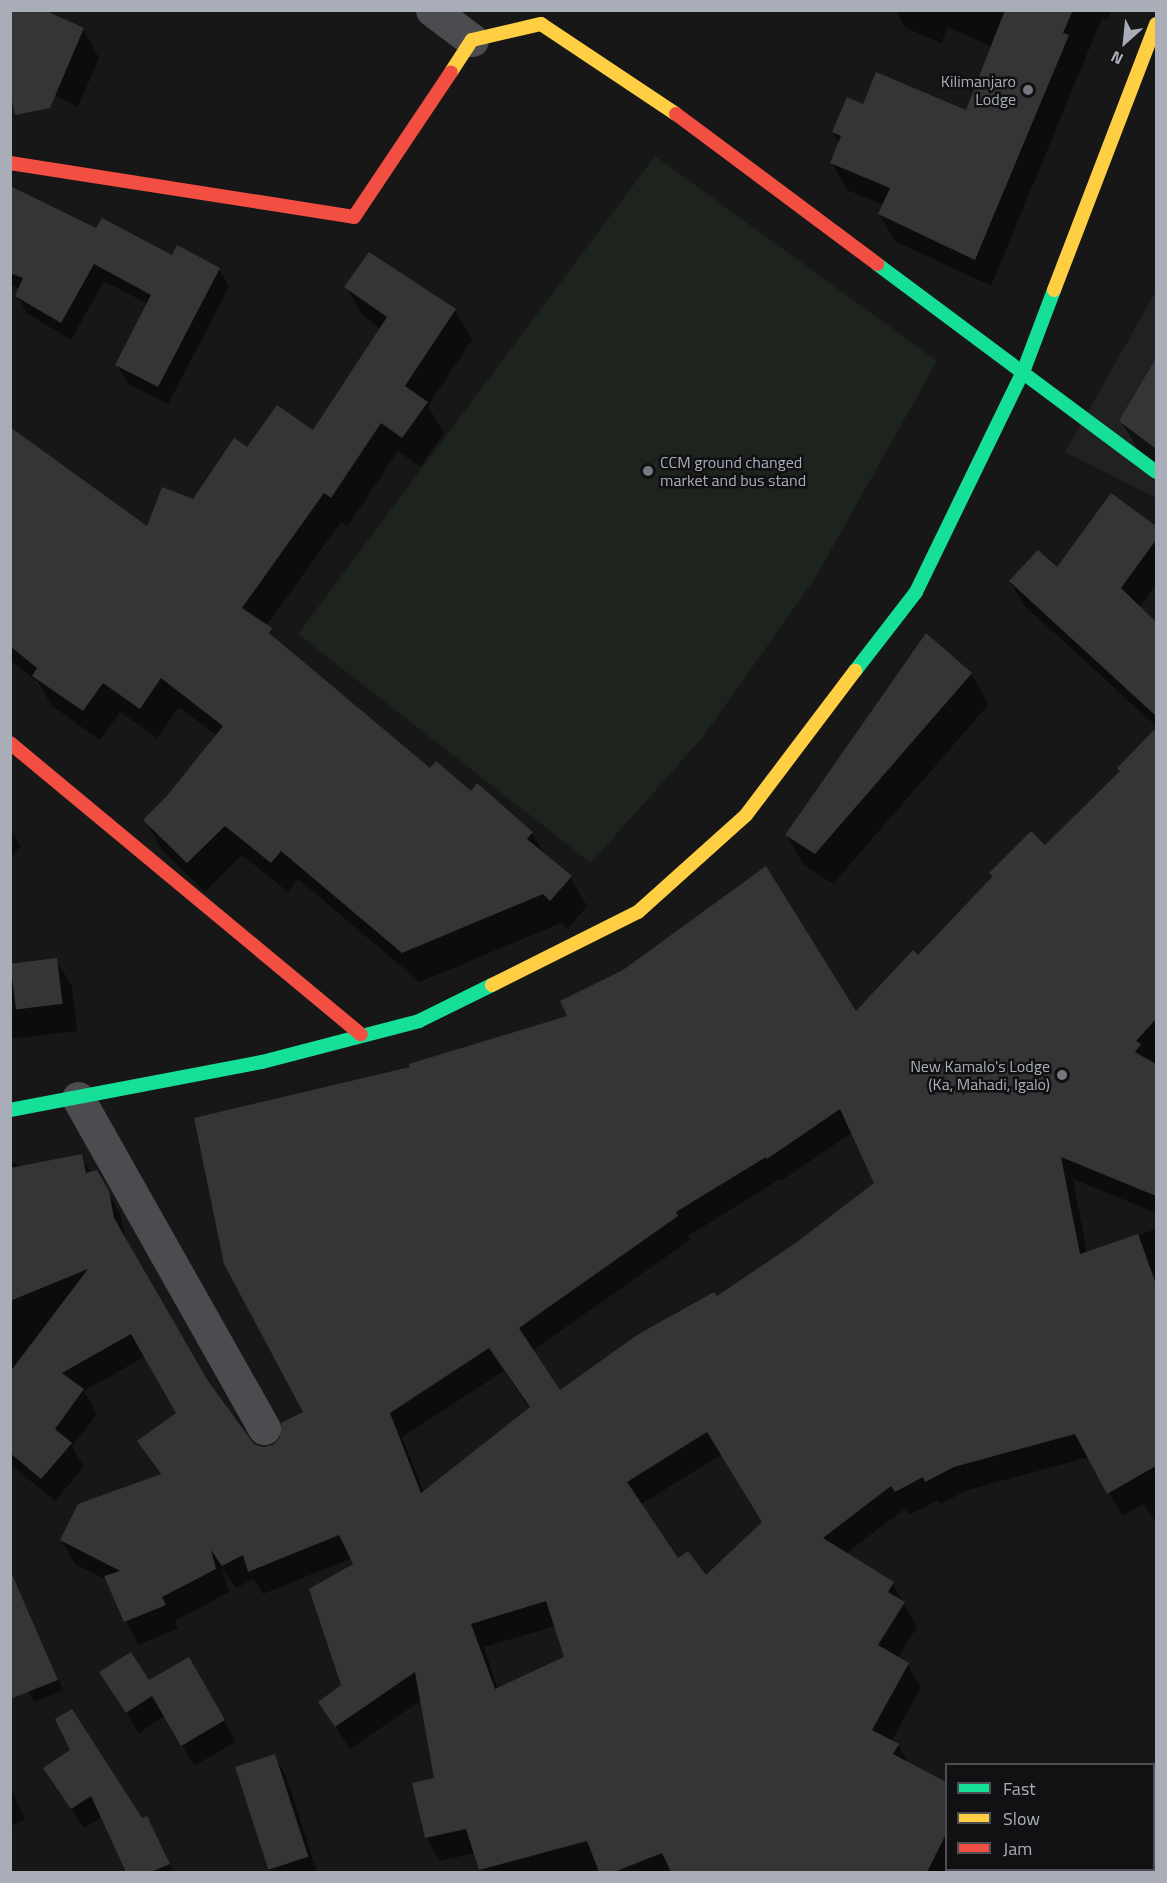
<!DOCTYPE html>
<html>
<head>
<meta charset="utf-8">
<style>
  body { margin:0 }
  #map { position:relative; width:1167px; height:1883px; overflow:hidden; background:#171717; font-family:"Titillium Web",sans-serif }
  div>[style] { position:absolute }
  [style*='--x'] { left:calc(var(--x)*1px); top:calc(var(--y)*1px); width:calc(var(--w)*1px); rotate:calc(var(--a)*1deg) }
  .built>* { inset:0; background:#212123 }
  .green>* { inset:0; background:#1d241e }
  .shadow>* { inset:0; background:#0007 }
  .building>* { inset:0; background:#353536; transform-origin:0 0 }
  .street>* { height:33px; margin:-16.5px; padding:0 16.5px; transform-origin:16.5px; border-radius:16.5px; background:#4b4c50 }
  .fast>* { height:14px; margin:-7px; padding:0 7px; transform-origin:7px; border-radius:7px; background:#16e098 }
  .slow>* { height:14px; margin:-7px; padding:0 7px; transform-origin:7px; border-radius:7px; background:#ffcf43 }
  .jam>* { height:14px; margin:-7px; padding:0 7px; transform-origin:7px; border-radius:7px; background:#f24e42 }
  .dots>* { width:16px; height:16px; translate:-50% -50%; box-sizing:border-box; border:3px solid #111113; border-radius:50% }
  span { translate:-50% -50%; white-space:nowrap; text-align:center; line-height:1.15; -webkit-text-stroke:5px #111113; paint-order:stroke }
  .poi-label { font-size:16px; color:#a8adb8 }
  .right { translate:-100% -50%; text-align:right }
  .left { translate:0 -50%; text-align:left }
  .frame { position:absolute; inset:0; border:12px solid #a8adb8; pointer-events:none }
  .legend { position:absolute; left:945px; top:1763px; width:210px; height:108px; box-sizing:border-box; background:#111113; border:2px solid #4d4f55; margin:0; padding:8px 10px; list-style:none; font-size:18px; color:#a8adb8 }
  .legend li { display:flex; align-items:center; gap:12px; height:30px }
  .legend b { width:30px; border:2px solid #4d4f55 }
  .north { position:absolute; left:1095px; top:12px; width:60px; height:60px; -webkit-text-stroke:4px #111113; paint-order:stroke; rotate:207deg; font-size:16px; font-weight:700; line-height:24px; text-align:center; color:#a8adb8 }
  .north::after { content:''; display:block; margin:auto; width:21px; height:27px; background:#a8adb8; clip-path:polygon(50% 0,100% 100%,50% 72%,0 100%) }
</style>
</head>
<body>
<div id="map">
  <div class="built">
    <i style="clip-path:polygon(1156px 291px,1156px 498px,1065px 452px)"></i>
  </div>
  <div class="green">
    <i style="clip-path:polygon(655px 156px,937px 361px,814px 580px,702px 738px,591px 863px,298px 634px)"></i>
  </div>
  <div class="shadow">
    <i style="clip-path:polygon(895px 10px,1112px 10px,1107px 20px,1102px 18px,991px 286px,895px 241px,879px 214px,884px 205px,847px 190px,832px 163px,839px 143px,833px 132px,864px 106px,967px 112px,993px 47px,948px 27px,941px 43px,906px 28px)"></i>
    <i style="clip-path:polygon(83px 29px,99px 58px,78px 107px,10px 71px)"></i>
    <i style="clip-path:polygon(10px 207px,97px 230px,173px 257px,219px 269px,229px 287px,168px 404px,127px 383px,117px 365px,148px 304px,104px 281px,71px 340px,27px 313px,17px 295px,20px 289px,10px 285px)"></i>
    <i style="clip-path:polygon(346px 287px,455px 310px,472px 340px,428px 406px,444px 433px,420px 467px,398px 451px,348px 526px,341px 522px,266px 626px,280px 644px,430px 770px,532px 833px,546px 856px,570px 877px,587px 906px,568px 929px,561px 923px,420px 982px,298px 879px,288px 892px,242px 855px,205px 892px,162px 850px,145px 820px,167px 798px,217px 736px,179px 707px,157px 738px,120px 712px,100px 740px,51px 705px,38px 682px,10px 660px,10px 429px,148px 528px,194px 501px,247px 449px,313px 432px,381px 329px,363px 316px)"></i>
    <i style="clip-path:polygon(1156px 362px,1156px 464px,1138px 450px,1121px 421px)"></i>
    <i style="clip-path:polygon(1111px 495px,1156px 528px,1156px 584px,1139px 608px,1156px 624px,1156px 726px,1025px 606px,1010px 582px,1057px 570px)"></i>
    <i style="clip-path:polygon(971px 674px,989px 704px,833px 884px,804px 865px,786px 835px)"></i>
    <i style="clip-path:polygon(evenodd,1156px 730px,1156px 1213px,1073px 1179px,1087px 1253px,1156px 1229px,1156px 1523px,1144px 1504px,1122px 1516px,1089px 1457px,968px 1490px,940px 1504px,938px 1500px,909px 1515px,906px 1508px,845px 1554px,893px 1584px,917px 1627px,898px 1658px,907px 1664px,921px 1687px,891px 1742px,898px 1745px,909px 1764px,946px 1784px,946px 1870px,953px 1870px,952px 1872px,714px 1872px,685px 1847px,699px 1872px,482px 1872px,475px 1853px,440px 1861px,426px 1837px,436px 1779px,422px 1700px,350px 1749px,320px 1702px,343px 1686px,355px 1565px,352px 1558px,263px 1594px,254px 1579px,236px 1588px,222px 1567px,229px 1592px,175px 1621px,178px 1629px,138px 1645px,107px 1580px,75px 1564px,61px 1540px,161px 1476px,139px 1442px,178px 1413px,146px 1356px,84px 1391px,97px 1414px,72px 1447px,84px 1467px,55px 1501px,10px 1464px,10px 1164px,16px 1163px,18px 1168px,81px 1156px,91px 1173px,97px 1172px,121px 1216px,127px 1243px,207px 1382px,253px 1445px,263px 1448px,273px 1446px,305px 1413px,856px 1013px,918px 957px,994px 878px,991px 873px,1045px 847px,1121px 773px,1119px 768px,1156px 730px,853px 1132px,876px 1183px,798px 1243px,716px 1298px,560px 1392px,532px 1351px,690px 1240px,688px 1236px,780px 1179px,781px 1181px,853px 1132px,1156px 730px,504px 1371px,530px 1409px,424px 1493px,402px 1437px,504px 1371px,1156px 730px,722px 1454px,763px 1523px,706px 1577px,678px 1561px,640px 1505px,722px 1454px,1156px 730px,556px 1626px,566px 1658px,498px 1689px,484px 1647px,556px 1626px)"></i>
    <i style="clip-path:polygon(10px 830px,21px 847px,10px 859px)"></i>
    <i style="clip-path:polygon(56px 960px,72px 986px,77px 1031px,10px 1039px,10px 966px)"></i>
    <i style="clip-path:polygon(23px 1602px,63px 1690px,34px 1702px,29px 1692px)"></i>
    <i style="clip-path:polygon(188px 1659px,236px 1742px,194px 1766px,165px 1715px,139px 1733px,113px 1693px,148px 1682px)"></i>
    <i style="clip-path:polygon(274px 1755px,286px 1776px,317px 1872px,271px 1872px,268px 1869px)"></i>
    <i style="clip-path:polygon(45px 1768px,142px 1820px,146px 1818px,174px 1872px,128px 1872px,102px 1817px,84px 1828px)"></i>
    <i style="clip-path:polygon(10px 1785px,25px 1820px,10px 1826px)"></i>
  </div>
  <div class="building">
    <i style="clip-path:polygon(10px 10px,44px 10px,84px 28px,50px 108px,15px 115px,10px 91px)"></i>
    <i style="clip-path:polygon(1005px 10px,1073px 10px,1063px 33px,1069px 35px,975px 260px,878px 214px,890px 188px,830px 163px,841px 136px,832px 132px,847px 97px,863px 104px,876px 72px,966px 110px)"></i>
    <i style="clip-path:polygon(10px 186px,96px 228px,102px 218px,172px 255px,177px 245px,220px 268px,158px 387px,115px 365px,151px 295px,94px 264px,61px 323px,15px 296px,23px 278px,10px 273px)"></i>
    <i style="clip-path:polygon(369px 252px,456px 309px,405px 386px,428px 402px,402px 438px,381px 423px,331px 498px,324px 493px,242px 608px,272px 628px,269px 633px,430px 768px,436px 761px,471px 791px,477px 783px,533px 832px,527px 839px,572px 876px,550px 901px,543px 894px,402px 953px,281px 851px,271px 863px,225px 826px,187px 863px,143px 820px,166px 797px,223px 726px,161px 678px,140px 709px,103px 683px,83px 711px,32px 676px,37px 668px,10px 646px,10px 427px,147px 526px,162px 487px,193px 499px,234px 438px,247px 447px,277px 405px,313px 430px,387px 317px,344px 287px)"></i>
    <i style="clip-path:polygon(1156px 358px,1156px 449px,1119px 421px)"></i>
    <i style="clip-path:polygon(1111px 493px,1156px 526px,1156px 540px,1121px 588px,1156px 622px,1156px 716px,1009px 581px,1038px 550px,1057px 567px)"></i>
    <i style="clip-path:polygon(926px 633px,972px 673px,815px 854px,785px 835px)"></i>
    <i style="clip-path:polygon(evenodd,1156px 728px,1156px 1019px,1136px 1041px,1141px 1044px,1135px 1052px,1156px 1064px,1156px 1196px,1061px 1157px,1080px 1254px,1138px 1234px,1156px 1284px,1156px 1466px,1107px 1494px,1075px 1434px,954px 1467px,925px 1482px,923px 1477px,895px 1492px,891px 1486px,823px 1538px,894px 1582px,888px 1592px,905px 1602px,878px 1645px,909px 1663px,872px 1730px,899px 1744px,893px 1754px,946px 1782px,946px 1834px,927px 1872px,671px 1872px,662px 1853px,614px 1872px,599px 1872px,587px 1841px,479px 1870px,466px 1829px,425px 1838px,412px 1783px,434px 1778px,415px 1672px,335px 1727px,318px 1702px,341px 1685px,309px 1589px,353px 1564px,339px 1535px,248px 1572px,243px 1555px,222px 1566px,211px 1550px,216px 1569px,162px 1597px,166px 1605px,124px 1622px,104px 1576px,120px 1571px,60px 1540px,78px 1504px,161px 1474px,137px 1441px,176px 1413px,131px 1334px,62px 1373px,84px 1389px,55px 1429px,72px 1443px,41px 1479px,10px 1453px,10px 1372px,88px 1269px,10px 1301px,10px 1168px,82px 1154px,86px 1173px,97px 1170px,109px 1191px,114px 1218px,208px 1381px,254px 1444px,263px 1447px,273px 1445px,280px 1437px,281px 1423px,303px 1412px,224px 1264px,194px 1118px,410px 1067px,409px 1064px,567px 1016px,560px 1001px,623px 970px,766px 866px,856px 1011px,913px 950px,918px 955px,993px 876px,989px 873px,1031px 831px,1045px 845px,1120px 771px,1117px 768px,1156px 728px,840px 1109px,874px 1183px,797px 1242px,717px 1296px,714px 1292px,637px 1335px,560px 1390px,519px 1328px,678px 1216px,676px 1212px,766px 1157px,767px 1159px,840px 1109px,1156px 728px,489px 1348px,530px 1407px,421px 1493px,390px 1413px,489px 1348px,1156px 728px,707px 1432px,762px 1522px,706px 1575px,688px 1551px,678px 1558px,627px 1482px,707px 1432px,1156px 728px,546px 1601px,564px 1657px,495px 1689px,471px 1624px,546px 1601px)"></i>
    <i style="left:57px;top:958px;width:46px;height:47px;rotate:83deg"></i>
    <i style="clip-path:polygon(10px 1570px,58px 1680px,10px 1699px)"></i>
    <i style="clip-path:polygon(131px 1652px,149px 1680px,189px 1657px,225px 1720px,181px 1746px,152px 1696px,126px 1713px,99px 1672px)"></i>
    <i style="clip-path:polygon(72px 1709px,142px 1818px,147px 1816px,170px 1864px,151px 1872px,126px 1872px,91px 1796px,71px 1809px,43px 1768px,70px 1750px,55px 1719px)"></i>
    <i style="left:275px;top:1754px;width:108px;height:42px;rotate:72deg"></i>
  </div>
  <div class="street">
    <i style="--x:432;--y:10;--w:50;--a:36.9"></i>
    <i style="--x:78;--y:1098;--w:379;--a:60.6"></i>
  </div>
  <div class="fast">
    <i style="--x:877;--y:264;--w:348;--a:36.7"></i>
    <i style="--x:855;--y:671;--w:100;--a:-52.3"></i>
    <i style="--x:916;--y:592;--w:245;--a:-64.1"></i>
    <i style="--x:1023;--y:372;--w:88;--a:-69.3"></i>
    <i style="--x:10;--y:1110;--w:257;--a:-10.8"></i>
    <i style="--x:262;--y:1062;--w:162;--a:-14.6"></i>
    <i style="--x:419;--y:1021;--w:81;--a:-26.3"></i>
  </div>
  <div class="slow">
    <i style="--x:451;--y:72;--w:38;--a:-57"></i>
    <i style="--x:472;--y:40;--w:71;--a:-13.1"></i>
    <i style="--x:541;--y:24;--w:162;--a:33.7"></i>
    <i style="--x:1054;--y:290;--w:285;--a:-69"></i>
    <i style="--x:492;--y:985;--w:163;--a:-26.6"></i>
    <i style="--x:638;--y:912;--w:145;--a:-41.9"></i>
    <i style="--x:746;--y:815;--w:181;--a:-52.9"></i>
  </div>
  <div class="jam">
    <i style="--x:676;--y:114;--w:251;--a:36.7"></i>
    <i style="--x:10;--y:163;--w:348;--a:8.9"></i>
    <i style="--x:354;--y:217;--w:174;--a:-56.2"></i>
    <i style="--x:10;--y:743;--w:456;--a:39.7"></i>
  </div>
  <div class="dots">
    <i style="left:1028px;top:90px;background:#757880"></i>
    <i style="left:648px;top:471px;background:#757880"></i>
    <i style="left:1062px;top:1075px;background:#757880"></i>
  </div>
  <div class="poi-label">
    <span class="right" style="left:1016px;top:90px">Kilimanjaro<br>Lodge</span>
    <span class="left" style="left:660px;top:471px">CCM ground changed<br>market and bus stand</span>
    <span class="right" style="left:1050px;top:1075px">New Kamalo's Lodge<br>(Ka, Mahadi, Igalo)</span>
  </div>
  <div class="frame"></div>
  <ul class="legend">
  <li><b style="height:8px;background:#16e098"></b>Fast</li>
  <li><b style="height:8px;background:#ffcf43"></b>Slow</li>
  <li><b style="height:8px;background:#f24e42"></b>Jam</li>
  </ul>
  <div class="north">N</div>
</div>
</body>
</html>
